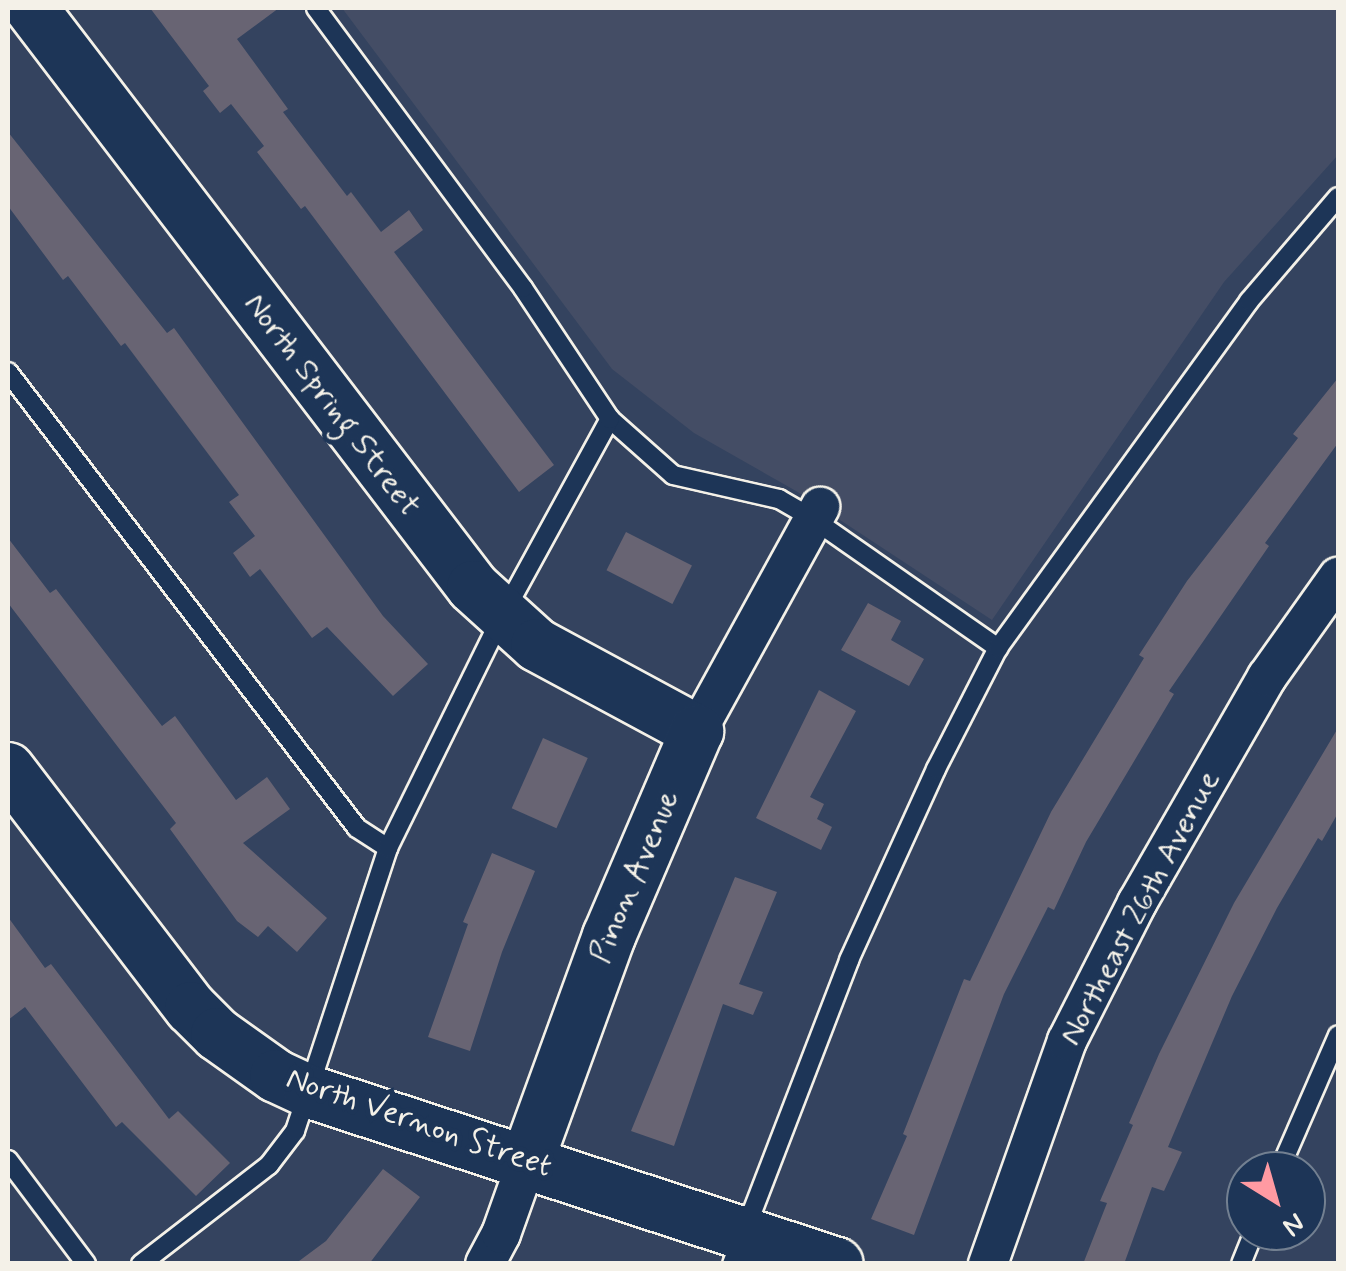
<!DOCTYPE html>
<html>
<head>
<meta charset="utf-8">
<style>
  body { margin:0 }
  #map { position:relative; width:1346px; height:1271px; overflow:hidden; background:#34435f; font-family:Mynerve,sans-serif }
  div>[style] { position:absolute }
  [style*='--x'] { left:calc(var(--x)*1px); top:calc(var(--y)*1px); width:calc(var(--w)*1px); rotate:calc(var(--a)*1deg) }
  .built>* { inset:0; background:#444d65 }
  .building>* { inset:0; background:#686473; transform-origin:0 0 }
  .roads { filter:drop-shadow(2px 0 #f4f1e8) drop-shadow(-2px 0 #f4f1e8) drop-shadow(0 2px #f4f1e8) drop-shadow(0 -2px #f4f1e8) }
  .lane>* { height:18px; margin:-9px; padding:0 9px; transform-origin:9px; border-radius:9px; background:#1d3557 }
  .street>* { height:38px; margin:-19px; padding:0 19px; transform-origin:19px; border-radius:19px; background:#1d3557 }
  .secondary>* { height:52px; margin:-26px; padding:0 26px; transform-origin:26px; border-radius:26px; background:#1d3557 }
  span { translate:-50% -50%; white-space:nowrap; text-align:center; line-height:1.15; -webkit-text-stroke:10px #1d3557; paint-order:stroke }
  .street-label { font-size:32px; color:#f4f1e8 }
  .frame { position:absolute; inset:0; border:10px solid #f4f1e8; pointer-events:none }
  .north { position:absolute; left:1226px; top:1151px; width:100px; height:100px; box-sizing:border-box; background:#1d3557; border:2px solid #738091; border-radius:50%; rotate:143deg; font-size:28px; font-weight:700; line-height:40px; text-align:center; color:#f4f1e8 }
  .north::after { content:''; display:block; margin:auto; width:35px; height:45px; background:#ff9aa2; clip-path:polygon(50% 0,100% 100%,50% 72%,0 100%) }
</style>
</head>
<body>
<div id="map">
  <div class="built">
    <i style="clip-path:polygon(342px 8px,1338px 8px,1338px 155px,1224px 282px,992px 620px,796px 491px,694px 433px,612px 369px)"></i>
  </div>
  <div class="building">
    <i style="clip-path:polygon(150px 8px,279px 8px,237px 39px,288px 109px,283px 112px,347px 196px,351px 192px,381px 232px,409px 210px,423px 230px,394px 252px,554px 465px,519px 492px,305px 206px,301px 209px,257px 152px,264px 146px,231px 104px,220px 113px,203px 91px,209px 86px)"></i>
    <i style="clip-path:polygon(8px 132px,167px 333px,174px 328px,383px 616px,428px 664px,393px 696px,327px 627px,312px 638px,260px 569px,250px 577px,233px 553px,255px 536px,229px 502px,239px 495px,125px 343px,121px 346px,68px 276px,63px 280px,8px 206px)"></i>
    <i style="clip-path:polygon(1338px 378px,1338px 443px,1265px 543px,1269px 546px,1169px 691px,1174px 694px,1086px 842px,1054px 910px,1048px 907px,1004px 994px,914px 1235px,871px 1219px,907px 1136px,903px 1134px,964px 979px,970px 981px,1051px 812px,1144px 658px,1139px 655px,1187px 581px,1298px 438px,1293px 434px)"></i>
    <i style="left:626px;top:532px;width:74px;height:43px;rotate:27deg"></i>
    <i style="clip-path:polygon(8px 538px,50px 593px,56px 589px,162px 726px,175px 716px,236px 800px,267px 777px,290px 809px,243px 843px,327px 918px,297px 952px,268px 926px,258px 937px,237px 921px,170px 829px,176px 823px,8px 603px)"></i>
    <i style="clip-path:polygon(868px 603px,901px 621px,891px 640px,924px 659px,909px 686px,841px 650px)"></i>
    <i style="clip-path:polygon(819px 690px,856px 711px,810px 797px,824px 804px,817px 819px,832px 827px,821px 850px,756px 818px)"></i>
    <i style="clip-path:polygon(1338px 728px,1338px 813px,1322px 841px,1318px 838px,1277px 908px,1232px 996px,1168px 1147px,1182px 1152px,1164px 1191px,1152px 1187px,1124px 1264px,1083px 1264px,1107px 1203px,1100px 1201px,1133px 1125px,1129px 1123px,1159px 1054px,1234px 903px)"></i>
    <i style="left:543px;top:738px;width:49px;height:77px;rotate:24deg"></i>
    <i style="clip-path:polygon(492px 853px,535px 871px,502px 952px,470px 1051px,428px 1037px,468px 924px,463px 922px)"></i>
    <i style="clip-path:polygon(735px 877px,777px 892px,739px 984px,763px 992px,753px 1015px,723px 1004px,674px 1146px,631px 1131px)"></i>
    <i style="clip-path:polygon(8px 917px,45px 968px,51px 964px,169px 1119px,178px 1111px,230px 1163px,196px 1196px,122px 1122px,116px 1127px,25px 1007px,8px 1020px)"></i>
    <i style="clip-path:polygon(383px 1169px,420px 1197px,369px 1264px,295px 1264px,326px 1241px)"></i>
  </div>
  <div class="roads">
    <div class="lane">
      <i style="--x:8;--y:372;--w:574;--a:52.57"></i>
      <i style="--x:357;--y:828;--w:37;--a:33"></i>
      <i style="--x:610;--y:419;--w:84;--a:41.6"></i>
      <i style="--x:673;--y:475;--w:109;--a:12.8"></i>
      <i style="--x:779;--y:499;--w:39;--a:30"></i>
      <i style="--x:813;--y:519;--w:226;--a:34.9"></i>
      <i style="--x:8;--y:1160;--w:130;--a:53.1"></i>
      <i style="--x:1279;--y:1171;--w:148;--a:-66.5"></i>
      <i style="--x:141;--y:1264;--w:162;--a:-37.7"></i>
      <i style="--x:269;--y:1165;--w:43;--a:-52.6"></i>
      <i style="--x:295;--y:1131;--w:298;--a:-71.8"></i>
      <i style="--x:388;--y:848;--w:258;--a:-63.8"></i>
      <i style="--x:502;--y:616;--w:225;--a:-61.3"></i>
      <i style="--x:610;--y:419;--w:157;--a:-123.6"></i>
      <i style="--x:523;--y:288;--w:348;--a:-126.5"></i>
      <i style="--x:732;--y:1264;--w:326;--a:-68.9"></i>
      <i style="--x:849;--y:960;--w:210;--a:-65.5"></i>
      <i style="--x:936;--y:769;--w:136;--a:-62.9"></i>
      <i style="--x:998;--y:648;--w:428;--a:-54.1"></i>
      <i style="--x:1249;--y:301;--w:137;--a:-49.4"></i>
      <i style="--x:1241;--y:1264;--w:35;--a:-68"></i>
    </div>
    <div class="street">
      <i style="--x:697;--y:731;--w:256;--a:-61.2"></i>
      <i style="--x:485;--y:1264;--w:34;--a:-62"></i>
      <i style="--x:501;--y:1234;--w:77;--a:-70.4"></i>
      <i style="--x:988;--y:1264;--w:237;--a:-70.5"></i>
      <i style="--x:1067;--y:1041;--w:155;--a:-63.1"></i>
      <i style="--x:1137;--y:903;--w:261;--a:-60.1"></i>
      <i style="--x:1267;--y:677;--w:123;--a:-54.6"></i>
    </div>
    <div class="secondary">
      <i style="--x:31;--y:8;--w:728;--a:52.64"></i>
      <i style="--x:473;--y:587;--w:86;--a:42.2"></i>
      <i style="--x:537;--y:645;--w:182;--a:28.3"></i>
      <i style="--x:697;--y:731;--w:223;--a:113.2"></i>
      <i style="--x:609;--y:936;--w:239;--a:110"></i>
      <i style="--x:8;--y:769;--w:301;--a:52.6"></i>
      <i style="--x:191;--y:1008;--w:37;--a:45"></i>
      <i style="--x:217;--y:1034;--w:72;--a:35.4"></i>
      <i style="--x:276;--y:1076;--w:38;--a:25"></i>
      <i style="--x:310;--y:1092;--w:554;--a:18.08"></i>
    </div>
  </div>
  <div class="street-label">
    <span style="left:332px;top:405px;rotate:53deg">North Spring Street</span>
    <span style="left:635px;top:877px;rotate:-67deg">Pinon Avenue</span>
    <span style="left:1140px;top:908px;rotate:-62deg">Northeast 26th Avenue</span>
    <span style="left:419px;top:1123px;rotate:19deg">North Vernon Street</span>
  </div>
  <div class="frame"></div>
  <div class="north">N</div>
</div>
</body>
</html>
